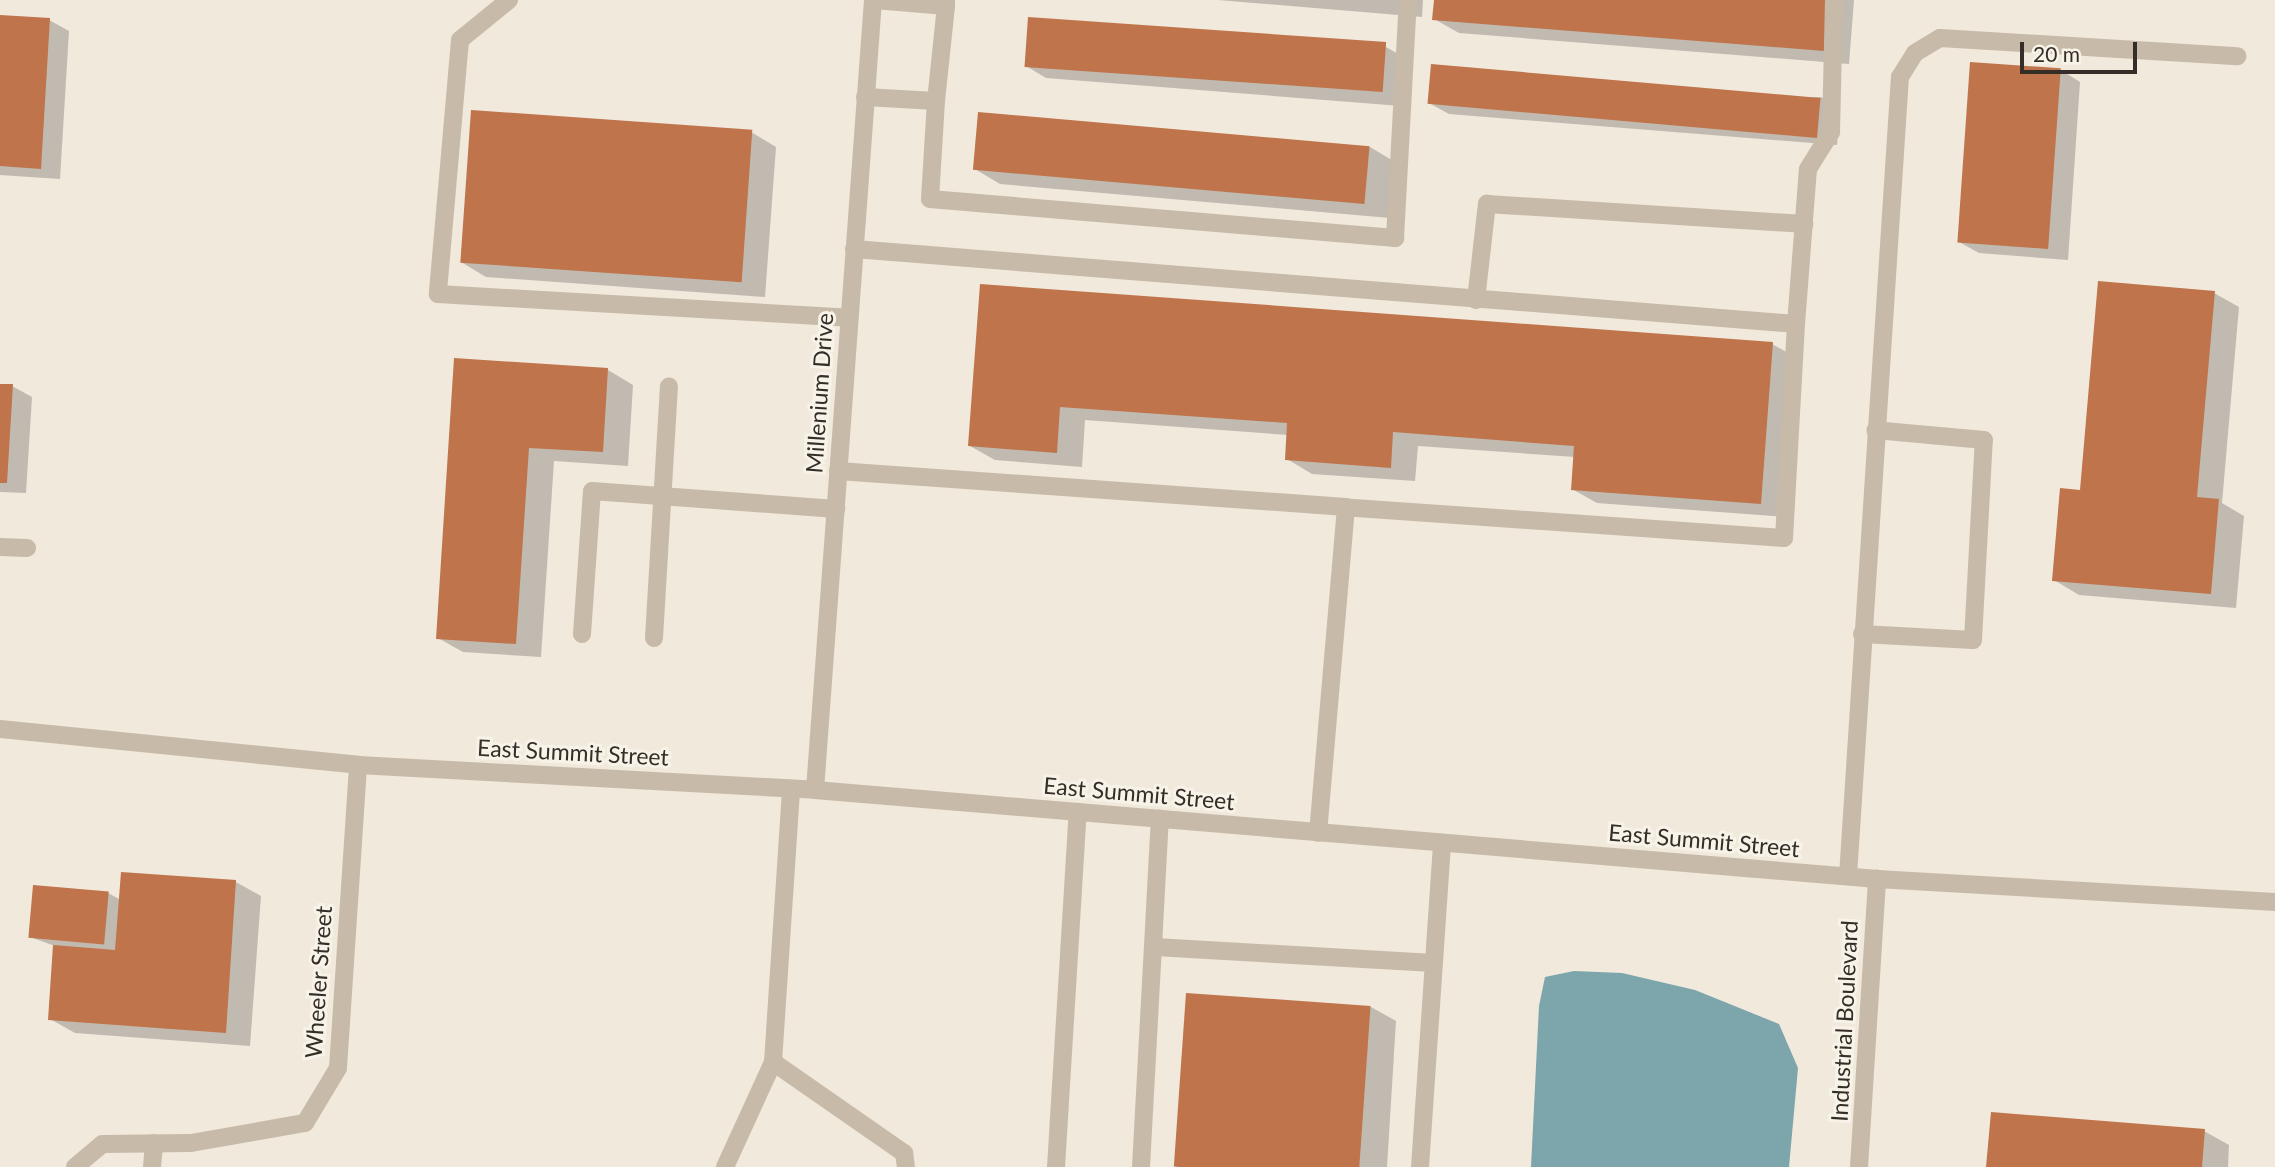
<!DOCTYPE html>
<html>
<head>
<meta charset="utf-8">
<style>
  body { margin:0 }
  #map { position:relative; width:2275px; height:1167px; overflow:hidden; background:#f0e9dc; font-family:Lato,sans-serif }
  div>[style] { position:absolute }
  [style*='--x'] { left:calc(var(--x)*1px); top:calc(var(--y)*1px); width:calc(var(--w)*1px); rotate:calc(var(--a)*1deg) }
  .water>* { inset:0; background:#7ca5ac }
  .shadow>* { inset:0; background:#0003 }
  .building>* { inset:0; background:#bf744b; transform-origin:0 0 }
  .service>* { height:18px; margin:-9px; padding:0 9px; transform-origin:9px; border-radius:9px; background:#c8baa8 }
  .minor>* { height:18px; margin:-9px; padding:0 9px; transform-origin:9px; border-radius:9px; background:#c8baa8 }
  .tertiary>* { height:18px; margin:-9px; padding:0 9px; transform-origin:9px; border-radius:9px; background:#c8baa8 }
  span { translate:-50% -50%; white-space:nowrap; text-align:center; line-height:1.15; -webkit-text-stroke:6px #f8f3e8; paint-order:stroke }
  .street-label { font-size:23px; color:#352e28 }
  .scale { position:absolute; left:2020px; top:42px; width:117px; height:32px; box-sizing:border-box; border:4px solid #352e28; border-top:0; padding-left:9px; font-size:21px; line-height:24px; white-space:nowrap; color:#352e28; -webkit-text-stroke:5px #f8f3e8; paint-order:stroke }
</style>
</head>
<body>
<div id="map">
  <div class="water">
    <i style="clip-path:polygon(1574px 971px,1622px 973px,1695px 990px,1779px 1024px,1798px 1068px,1789px 1167px,1531px 1167px,1539px 1006px,1545px 977px)"></i>
  </div>
  <div class="shadow">
    <i style="clip-path:polygon(1218px 0,1423px 0,1422px 17px)"></i>
    <i style="clip-path:polygon(1435px 0,1854px 0,1849px 64px,1459px 33px,1434px 19px)"></i>
    <i style="clip-path:polygon(0 17px,49px 20px,69px 31px,60px 179px,0 175px)"></i>
    <i style="clip-path:polygon(1386px 47px,1405px 58px,1401px 106px,1046px 78px,1026px 66px)"></i>
    <i style="clip-path:polygon(2061px 70px,2080px 82px,2068px 260px,1979px 253px,1959px 242px)"></i>
    <i style="clip-path:polygon(1821px 97px,1840px 108px,1837px 145px,1449px 114px,1429px 103px)"></i>
    <i style="clip-path:polygon(751px 132px,776px 147px,765px 297px,486px 277px,461px 262px)"></i>
    <i style="clip-path:polygon(1370px 147px,1395px 162px,1390px 218px,1000px 184px,975px 169px)"></i>
    <i style="clip-path:polygon(981px 286px,1772px 344px,1797px 358px,1786px 517px,1597px 503px,1572px 489px,1575px 457px,1418px 446px,1415px 481px,1312px 474px,1287px 459px,1288px 435px,1085px 420px,1082px 467px,995px 460px,970px 446px)"></i>
    <i style="clip-path:polygon(2214px 293px,2239px 307px,2222px 503px,2244px 516px,2236px 608px,2079px 595px,2054px 580px,2082px 492px)"></i>
    <i style="clip-path:polygon(456px 360px,608px 370px,633px 385px,628px 466px,554px 461px,541px 657px,463px 652px,438px 638px)"></i>
    <i style="clip-path:polygon(0 385px,12px 386px,32px 397px,26px 493px,0 492px)"></i>
    <i style="clip-path:polygon(236px 882px,261px 896px,250px 1046px,75px 1033px,50px 1019px,55px 946px,30px 937px,108px 893px,121px 900px)"></i>
    <i style="clip-path:polygon(1371px 1007px,1396px 1021px,1387px 1167px,1177px 1167px)"></i>
    <i style="clip-path:polygon(2204px 1131px,2229px 1145px,2228px 1167px,1988px 1167px)"></i>
  </div>
  <div class="building">
    <i style="clip-path:polygon(1434px 0,1828px 0,1824px 51px,1432px 20px)"></i>
    <i style="clip-path:polygon(0 15px,50px 18px,41px 169px,0 166px)"></i>
    <i style="left:1028px;top:17px;width:359px;height:50px;rotate:4deg"></i>
    <i style="left:1970px;top:62px;width:91px;height:181px;rotate:4deg"></i>
    <i style="left:1431px;top:64px;width:391px;height:40px;rotate:5deg"></i>
    <i style="left:471px;top:110px;width:282px;height:153px;rotate:4deg"></i>
    <i style="left:978px;top:112px;width:393px;height:58px;rotate:5deg"></i>
    <i style="clip-path:polygon(2098px 281px,2215px 291px,2197px 497px,2219px 499px,2211px 594px,2052px 581px,2060px 488px,2080px 490px)"></i>
    <i style="clip-path:polygon(980px 284px,1773px 342px,1761px 504px,1571px 490px,1574px 446px,1393px 432px,1391px 468px,1285px 460px,1287px 423px,1060px 407px,1057px 453px,968px 446px)"></i>
    <i style="clip-path:polygon(454px 358px,608px 368px,603px 452px,529px 448px,516px 644px,436px 639px)"></i>
    <i style="clip-path:polygon(0 384px,13px 384px,7px 483px,0 483px)"></i>
    <i style="clip-path:polygon(121px 872px,236px 880px,226px 1033px,48px 1020px,53px 945px,115px 950px)"></i>
    <i style="left:33px;top:885px;width:76px;height:53px;rotate:5deg"></i>
    <i style="left:1186px;top:993px;width:185px;height:174px;rotate:4deg"></i>
    <i style="clip-path:polygon(1991px 1112px,2205px 1129px,2202px 1167px,1986px 1167px)"></i>
  </div>
  <div class="service">
    <i style="--x:509;--y:0;--w:63;--a:140.8"></i>
    <i style="--x:460;--y:40;--w:255;--a:95"></i>
    <i style="--x:438;--y:294;--w:412;--a:3.3"></i>
    <i style="--x:875;--y:0;--w:71;--a:4.8"></i>
    <i style="--x:946;--y:6;--w:6;--a:-90"></i>
    <i style="--x:865;--y:97;--w:71;--a:3.2"></i>
    <i style="--x:936;--y:101;--w:98;--a:93.5"></i>
    <i style="--x:930;--y:199;--w:467;--a:4.8"></i>
    <i style="--x:1395;--y:238;--w:238;--a:-86.9"></i>
    <i style="--x:936;--y:101;--w:96;--a:-84"></i>
    <i style="--x:854;--y:249;--w:945;--a:4.55"></i>
    <i style="--x:1796;--y:324;--w:214;--a:93.2"></i>
    <i style="--x:1784;--y:538;--w:439;--a:-176"></i>
    <i style="--x:1346;--y:507;--w:327;--a:94.9"></i>
    <i style="--x:1476;--y:300;--w:97;--a:-83.5"></i>
    <i style="--x:1487;--y:204;--w:318;--a:3.6"></i>
    <i style="--x:1796;--y:324;--w:155;--a:-85.6"></i>
    <i style="--x:1808;--y:169;--w:44;--a:-58.1"></i>
    <i style="--x:1831;--y:132;--w:132;--a:-88.7"></i>
    <i style="--x:838;--y:471;--w:509;--a:4.05"></i>
    <i style="--x:0;--y:547;--w:27;--a:2"></i>
    <i style="--x:582;--y:634;--w:143;--a:-86"></i>
    <i style="--x:592;--y:491;--w:245;--a:4.2"></i>
    <i style="--x:1862;--y:634;--w:111;--a:3.1"></i>
    <i style="--x:1973;--y:640;--w:200;--a:-86.9"></i>
    <i style="--x:1984;--y:440;--w:109;--a:-174.8"></i>
    <i style="--x:654;--y:638;--w:252;--a:-86.6"></i>
    <i style="--x:1848;--y:876;--w:801;--a:-86.28"></i>
    <i style="--x:1900;--y:77;--w:28;--a:-58"></i>
    <i style="--x:1915;--y:53;--w:29;--a:-31"></i>
    <i style="--x:1940;--y:38;--w:298;--a:3.5"></i>
    <i style="--x:1155;--y:947;--w:279;--a:3.3"></i>
    <i style="--x:773;--y:1062;--w:160;--a:34.8"></i>
    <i style="--x:904;--y:1153;--w:14;--a:82"></i>
    <i style="--x:152;--y:1167;--w:24;--a:-85"></i>
    <i style="--x:725;--y:1167;--w:115;--a:-65.4"></i>
    <i style="--x:773;--y:1062;--w:274;--a:-86.2"></i>
    <i style="--x:1056;--y:1167;--w:356;--a:-86.5"></i>
    <i style="--x:1141;--y:1167;--w:349;--a:-86.9"></i>
    <i style="--x:1420;--y:1167;--w:325;--a:-86.1"></i>
  </div>
  <div class="minor">
    <i style="--x:815;--y:790;--w:792;--a:-85.8"></i>
    <i style="--x:75;--y:1167;--w:35;--a:-40"></i>
    <i style="--x:102;--y:1144;--w:89;--a:-0.6"></i>
    <i style="--x:191;--y:1143;--w:116;--a:-10"></i>
    <i style="--x:305;--y:1123;--w:64;--a:-59"></i>
    <i style="--x:338;--y:1068;--w:304;--a:-86.2"></i>
    <i style="--x:1859;--y:1167;--w:289;--a:-86.4"></i>
  </div>
  <div class="tertiary">
    <i style="--x:0;--y:729;--w:360;--a:5.7"></i>
    <i style="--x:358;--y:765;--w:458;--a:3.1"></i>
    <i style="--x:815;--y:790;--w:1066;--a:4.79"></i>
    <i style="--x:1877;--y:879;--w:399;--a:3.3"></i>
  </div>
  <div class="street-label">
    <span style="left:819px;top:393px;rotate:-86deg">Millenium Drive</span>
    <span style="left:573px;top:752px;rotate:3deg">East Summit Street</span>
    <span style="left:1139px;top:793px;rotate:5deg">East Summit Street</span>
    <span style="left:1704px;top:840px;rotate:5deg">East Summit Street</span>
    <span style="left:318px;top:982px;rotate:-86deg">Wheeler Street</span>
    <span style="left:1844px;top:1021px;rotate:-87deg">Industrial Boulevard</span>
  </div>
  <div class="scale">20 m</div>
</div>
</body>
</html>
